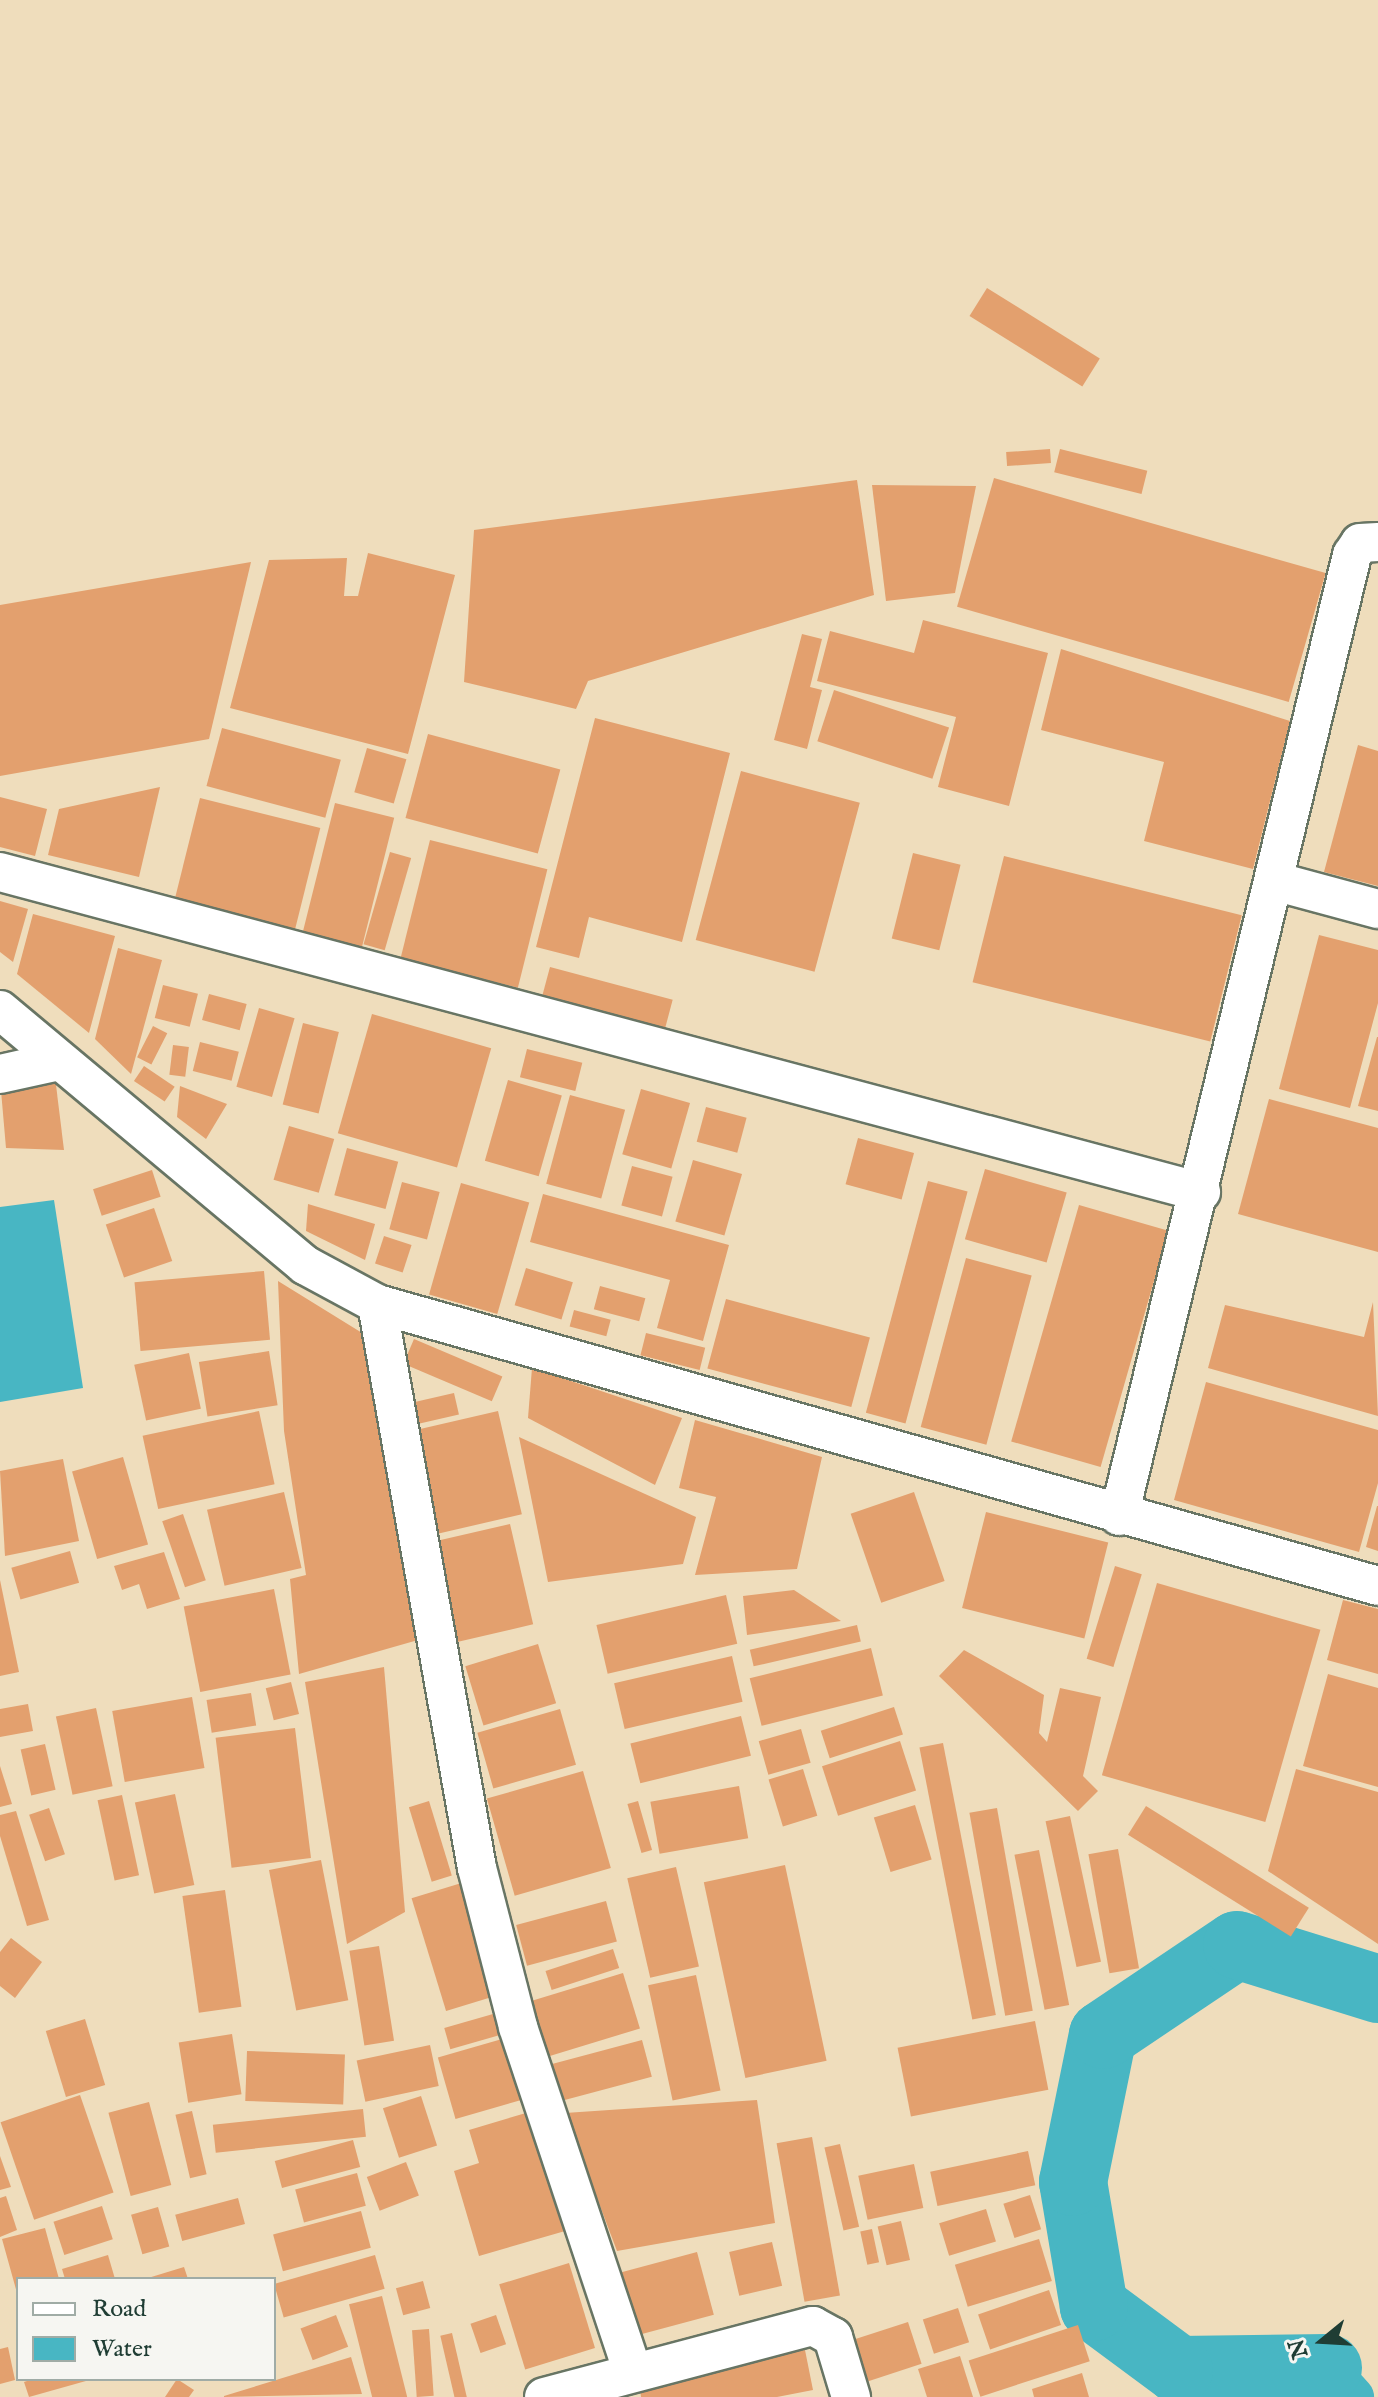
<!DOCTYPE html>
<html>
<head>
<meta charset="utf-8">
<style>
  body { margin:0 }
  #map { position:relative; width:1378px; height:2397px; overflow:hidden; background:#efddbc; font-family:"IM FELL English",serif }
  div>[style] { position:absolute }
  [style*='--x'] { left:calc(var(--x)*1px); top:calc(var(--y)*1px); width:calc(var(--w)*1px); rotate:calc(var(--a)*1deg) }
  .water>* { inset:0; background:#48b6c3 }
  .canal>* { height:40px; margin:-20px; padding:0 20px; transform-origin:20px; border-radius:20px; background:#48b6c3 }
  .river>* { height:68px; margin:-34px; padding:0 34px; transform-origin:34px; border-radius:34px; background:#48b6c3 }
  .building>* { inset:0; background:#e3a06e; transform-origin:0 0 }
  .roads { filter:drop-shadow(2px 0 #687564) drop-shadow(-2px 0 #687564) drop-shadow(0 2px #687564) drop-shadow(0 -2px #687564) }
  .minor>* { height:38px; margin:-19px; padding:0 19px; transform-origin:19px; border-radius:19px; background:#fff }
  span { translate:-50% -50%; white-space:nowrap; text-align:center; line-height:1.15; -webkit-text-stroke:8px #f6f6f2; paint-order:stroke }
  .legend { position:absolute; left:16px; top:2277px; width:260px; height:104px; box-sizing:border-box; background:#f6f6f2; border:2px solid #a0aca6; margin:0; padding:10px 14px; list-style:none; font-size:24px; color:#1f3d34 }
  .legend li { display:flex; align-items:center; gap:16px; height:40px }
  .legend b { width:40px; border:2px solid #a0aca6 }
  .north { position:absolute; left:1282px; top:2301px; width:80px; height:80px; -webkit-text-stroke:6px #f6f6f2; paint-order:stroke; rotate:252deg; font-size:22px; font-weight:700; line-height:32px; text-align:center; color:#1f3d34 }
  .north::after { content:''; display:block; margin:auto; width:28px; height:36px; background:#1f3d34; clip-path:polygon(50% 0,100% 100%,50% 72%,0 100%) }
</style>
</head>
<body>
<div id="map">
  <div class="water">
    <i style="clip-path:polygon(54px 1200px,83px 1388px,0 1402px,0 1207px)"></i>
  </div>
  <div class="canal">
    <i style="--x:1328;--y:2368;--w:39;--a:48"></i>
  </div>
  <div class="river">
    <i style="--x:1328;--y:2368;--w:149;--a:179.2"></i>
    <i style="--x:1179;--y:2370;--w:106;--a:-143.5"></i>
    <i style="--x:1094;--y:2307;--w:127;--a:-99.5"></i>
    <i style="--x:1073;--y:2182;--w:150;--a:-78.5"></i>
    <i style="--x:1103;--y:2035;--w:161;--a:-33.9"></i>
    <i style="--x:1237;--y:1945;--w:148;--a:17.3"></i>
  </div>
  <div class="building">
    <i style="left:987px;top:288px;width:133px;height:33px;rotate:32deg"></i>
    <i style="left:1050px;top:449px;width:14px;height:44px;rotate:86deg"></i>
    <i style="left:1060px;top:449px;width:90px;height:24px;rotate:14deg"></i>
    <i style="left:994px;top:478px;width:345px;height:134px;rotate:16deg"></i>
    <i style="clip-path:polygon(857px 480px,874px 595px,588px 681px,576px 709px,464px 682px,474px 530px)"></i>
    <i style="clip-path:polygon(872px 485px,976px 486px,955px 593px,886px 601px)"></i>
    <i style="clip-path:polygon(368px 553px,455px 575px,408px 754px,230px 708px,269px 560px,347px 558px,344px 596px,358px 596px)"></i>
    <i style="clip-path:polygon(251px 562px,209px 739px,0 776px,0 605px)"></i>
    <i style="clip-path:polygon(923px 620px,1048px 653px,1009px 806px,938px 787px,956px 717px,817px 681px,830px 631px,914px 653px)"></i>
    <i style="clip-path:polygon(802px 634px,822px 639px,810px 687px,822px 690px,807px 749px,774px 740px)"></i>
    <i style="clip-path:polygon(1061px 649px,1290px 721px,1253px 869px,1144px 841px,1164px 762px,1041px 730px)"></i>
    <i style="left:834px;top:690px;width:121px;height:54px;rotate:18deg"></i>
    <i style="clip-path:polygon(595px 718px,730px 753px,682px 942px,589px 917px,579px 958px,536px 947px)"></i>
    <i style="left:222px;top:728px;width:123px;height:60px;rotate:15deg"></i>
    <i style="left:428px;top:734px;width:137px;height:87px;rotate:15deg"></i>
    <i style="clip-path:polygon(1358px 745px,1378px 751px,1378px 886px,1324px 872px)"></i>
    <i style="left:367px;top:748px;width:41px;height:46px;rotate:16deg"></i>
    <i style="left:741px;top:771px;width:123px;height:175px;rotate:15deg"></i>
    <i style="clip-path:polygon(160px 787px,139px 877px,48px 855px,59px 809px)"></i>
    <i style="clip-path:polygon(0 797px,47px 809px,35px 856px,0 847px)"></i>
    <i style="left:200px;top:798px;width:124px;height:108px;rotate:14deg"></i>
    <i style="left:335px;top:803px;width:61px;height:135px;rotate:14deg"></i>
    <i style="left:430px;top:840px;width:121px;height:122px;rotate:14deg"></i>
    <i style="left:390px;top:852px;width:22px;height:96px;rotate:16deg"></i>
    <i style="left:913px;top:853px;width:49px;height:88px;rotate:14deg"></i>
    <i style="left:1004px;top:856px;width:245px;height:130px;rotate:14deg"></i>
    <i style="clip-path:polygon(0 901px,28px 909px,13px 962px,0 952px)"></i>
    <i style="clip-path:polygon(33px 914px,115px 936px,89px 1033px,17px 974px)"></i>
    <i style="clip-path:polygon(1319px 935px,1378px 950px,1378px 1003px,1350px 1108px,1279px 1089px)"></i>
    <i style="clip-path:polygon(118px 948px,162px 960px,131px 1074px,95px 1039px)"></i>
    <i style="left:550px;top:967px;width:127px;height:29px;rotate:15deg"></i>
    <i style="left:163px;top:985px;width:36px;height:34px;rotate:14deg"></i>
    <i style="left:209px;top:994px;width:39px;height:27px;rotate:15deg"></i>
    <i style="left:259px;top:1008px;width:37px;height:82px;rotate:16deg"></i>
    <i style="left:372px;top:1014px;width:124px;height:124px;rotate:16deg"></i>
    <i style="left:303px;top:1023px;width:37px;height:84px;rotate:14deg"></i>
    <i style="left:153px;top:1026px;width:16px;height:35px;rotate:27deg"></i>
    <i style="clip-path:polygon(1377px 1037px,1378px 1037px,1378px 1111px,1358px 1106px)"></i>
    <i style="left:200px;top:1042px;width:40px;height:30px;rotate:14deg"></i>
    <i style="left:173px;top:1045px;width:16px;height:30px;rotate:7deg"></i>
    <i style="left:527px;top:1049px;width:57px;height:29px;rotate:14deg"></i>
    <i style="left:144px;top:1066px;width:37px;height:18px;rotate:34deg"></i>
    <i style="clip-path:polygon(55px 1077px,64px 1150px,6px 1148px,0 1079px)"></i>
    <i style="left:508px;top:1080px;width:56px;height:84px;rotate:16deg"></i>
    <i style="clip-path:polygon(180px 1086px,227px 1104px,206px 1139px,177px 1117px)"></i>
    <i style="left:641px;top:1089px;width:51px;height:68px;rotate:16deg"></i>
    <i style="left:570px;top:1095px;width:57px;height:92px;rotate:15deg"></i>
    <i style="clip-path:polygon(1269px 1099px,1378px 1128px,1378px 1252px,1238px 1214px)"></i>
    <i style="left:706px;top:1107px;width:42px;height:36px;rotate:15deg"></i>
    <i style="left:289px;top:1126px;width:47px;height:56px;rotate:16deg"></i>
    <i style="left:858px;top:1138px;width:58px;height:48px;rotate:15deg"></i>
    <i style="left:347px;top:1148px;width:53px;height:49px;rotate:15deg"></i>
    <i style="left:693px;top:1160px;width:51px;height:64px;rotate:16deg"></i>
    <i style="left:632px;top:1166px;width:42px;height:41px;rotate:15deg"></i>
    <i style="left:985px;top:1169px;width:85px;height:73px;rotate:16deg"></i>
    <i style="left:152px;top:1170px;width:28px;height:62px;rotate:72deg"></i>
    <i style="left:928px;top:1181px;width:41px;height:240px;rotate:15deg"></i>
    <i style="left:402px;top:1182px;width:39px;height:49px;rotate:15deg"></i>
    <i style="left:461px;top:1183px;width:71px;height:116px;rotate:16deg"></i>
    <i style="clip-path:polygon(543px 1194px,729px 1245px,703px 1341px,657px 1328px,670px 1280px,530px 1242px)"></i>
    <i style="clip-path:polygon(308px 1204px,375px 1224px,365px 1260px,306px 1231px)"></i>
    <i style="left:1079px;top:1205px;width:93px;height:246px;rotate:16deg"></i>
    <i style="left:154px;top:1208px;width:56px;height:51px;rotate:71deg"></i>
    <i style="left:384px;top:1236px;width:29px;height:29px;rotate:18deg"></i>
    <i style="left:966px;top:1258px;width:68px;height:175px;rotate:15deg"></i>
    <i style="left:526px;top:1268px;width:49px;height:39px;rotate:17deg"></i>
    <i style="left:264px;top:1271px;width:69px;height:130px;rotate:85deg"></i>
    <i style="clip-path:polygon(278px 1281px,367px 1336px,418px 1640px,299px 1674px,290px 1579px,306px 1575px,284px 1431px)"></i>
    <i style="left:600px;top:1286px;width:47px;height:24px;rotate:15deg"></i>
    <i style="left:726px;top:1299px;width:149px;height:72px;rotate:15deg"></i>
    <i style="clip-path:polygon(1373px 1302px,1378px 1416px,1208px 1368px,1225px 1305px,1364px 1337px)"></i>
    <i style="left:574px;top:1310px;width:38px;height:17px;rotate:15deg"></i>
    <i style="left:646px;top:1333px;width:61px;height:23px;rotate:14deg"></i>
    <i style="left:414px;top:1339px;width:96px;height:27px;rotate:23deg"></i>
    <i style="left:269px;top:1351px;width:55px;height:71px;rotate:81deg"></i>
    <i style="left:189px;top:1353px;width:57px;height:56px;rotate:78deg"></i>
    <i style="clip-path:polygon(532px 1368px,682px 1418px,655px 1485px,528px 1418px)"></i>
    <i style="clip-path:polygon(1206px 1382px,1378px 1430px,1378px 1483px,1359px 1552px,1174px 1500px)"></i>
    <i style="left:454px;top:1393px;width:22px;height:47px;rotate:77deg"></i>
    <i style="left:259px;top:1411px;width:75px;height:119px;rotate:78deg"></i>
    <i style="left:498px;top:1411px;width:106px;height:92px;rotate:77deg"></i>
    <i style="clip-path:polygon(695px 1420px,822px 1457px,797px 1569px,695px 1575px,716px 1497px,679px 1488px)"></i>
    <i style="clip-path:polygon(519px 1437px,696px 1517px,683px 1564px,548px 1582px)"></i>
    <i style="left:123px;top:1457px;width:91px;height:53px;rotate:74deg"></i>
    <i style="clip-path:polygon(63px 1459px,79px 1541px,5px 1556px,0 1471px)"></i>
    <i style="left:284px;top:1492px;width:78px;height:79px;rotate:77deg"></i>
    <i style="left:914px;top:1492px;width:94px;height:67px;rotate:71deg"></i>
    <i style="clip-path:polygon(1377px 1506px,1378px 1506px,1378px 1551px,1366px 1547px)"></i>
    <i style="left:986px;top:1512px;width:126px;height:99px;rotate:14deg"></i>
    <i style="left:183px;top:1514px;width:70px;height:22px;rotate:71deg"></i>
    <i style="left:510px;top:1524px;width:103px;height:89px;rotate:77deg"></i>
    <i style="left:70px;top:1551px;width:33px;height:61px;rotate:74deg"></i>
    <i style="clip-path:polygon(164px 1552px,180px 1599px,147px 1609px,139px 1584px,122px 1590px,114px 1566px)"></i>
    <i style="left:1115px;top:1566px;width:28px;height:97px;rotate:17deg"></i>
    <i style="clip-path:polygon(0 1580px,19px 1672px,0 1676px)"></i>
    <i style="left:1157px;top:1583px;width:170px;height:200px;rotate:16deg"></i>
    <i style="left:274px;top:1589px;width:87px;height:92px;rotate:79deg"></i>
    <i style="clip-path:polygon(794px 1590px,841px 1621px,747px 1635px,743px 1596px)"></i>
    <i style="left:726px;top:1595px;width:50px;height:133px;rotate:77deg"></i>
    <i style="clip-path:polygon(1343px 1600px,1378px 1609px,1378px 1674px,1327px 1660px)"></i>
    <i style="left:857px;top:1625px;width:17px;height:110px;rotate:77deg"></i>
    <i style="left:538px;top:1644px;width:62px;height:76px;rotate:73deg"></i>
    <i style="left:871px;top:1648px;width:49px;height:125px;rotate:76deg"></i>
    <i style="clip-path:polygon(964px 1650px,1044px 1695px,1039px 1733px,1047px 1742px,1060px 1688px,1101px 1697px,1083px 1776px,1098px 1791px,1078px 1811px,939px 1676px)"></i>
    <i style="left:732px;top:1656px;width:47px;height:121px;rotate:77deg"></i>
    <i style="clip-path:polygon(384px 1667px,405px 1912px,347px 1944px,305px 1682px)"></i>
    <i style="clip-path:polygon(1328px 1674px,1378px 1688px,1378px 1787px,1303px 1766px)"></i>
    <i style="left:291px;top:1682px;width:33px;height:26px;rotate:76deg"></i>
    <i style="left:251px;top:1693px;width:33px;height:45px;rotate:81deg"></i>
    <i style="left:192px;top:1697px;width:72px;height:81px;rotate:80deg"></i>
    <i style="clip-path:polygon(28px 1704px,33px 1731px,0 1737px,0 1709px)"></i>
    <i style="left:894px;top:1707px;width:29px;height:77px;rotate:72deg"></i>
    <i style="left:96px;top:1708px;width:80px;height:41px;rotate:78deg"></i>
    <i style="left:560px;top:1709px;width:58px;height:86px;rotate:74deg"></i>
    <i style="left:741px;top:1716px;width:41px;height:114px;rotate:76deg"></i>
    <i style="left:295px;top:1728px;width:131px;height:80px;rotate:83deg"></i>
    <i style="left:801px;top:1729px;width:35px;height:44px;rotate:74deg"></i>
    <i style="left:900px;top:1741px;width:52px;height:82px;rotate:72deg"></i>
    <i style="left:943px;top:1743px;width:277px;height:24px;rotate:79deg"></i>
    <i style="left:45px;top:1744px;width:47px;height:25px;rotate:77deg"></i>
    <i style="clip-path:polygon(0 1766px,12px 1804px,0 1807px)"></i>
    <i style="left:803px;top:1769px;width:49px;height:36px;rotate:73deg"></i>
    <i style="clip-path:polygon(1296px 1769px,1378px 1792px,1378px 1944px,1268px 1871px)"></i>
    <i style="left:583px;top:1771px;width:101px;height:100px;rotate:74deg"></i>
    <i style="left:739px;top:1786px;width:53px;height:90px;rotate:80deg"></i>
    <i style="left:175px;top:1794px;width:93px;height:41px;rotate:78deg"></i>
    <i style="left:122px;top:1795px;width:82px;height:25px;rotate:78deg"></i>
    <i style="left:429px;top:1801px;width:78px;height:21px;rotate:73deg"></i>
    <i style="left:638px;top:1801px;width:51px;height:11px;rotate:74deg"></i>
    <i style="left:915px;top:1805px;width:57px;height:43px;rotate:73deg"></i>
    <i style="left:1146px;top:1806px;width:192px;height:34px;rotate:32deg"></i>
    <i style="left:49px;top:1808px;width:49px;height:21px;rotate:71deg"></i>
    <i style="left:997px;top:1808px;width:206px;height:28px;rotate:80deg"></i>
    <i style="clip-path:polygon(16px 1811px,49px 1920px,27px 1926px,0 1836px,0 1815px)"></i>
    <i style="left:1070px;top:1816px;width:149px;height:25px;rotate:78deg"></i>
    <i style="left:1118px;top:1849px;width:121px;height:30px;rotate:80deg"></i>
    <i style="left:1039px;top:1850px;width:158px;height:25px;rotate:79deg"></i>
    <i style="left:321px;top:1860px;width:143px;height:53px;rotate:79deg"></i>
    <i style="left:785px;top:1865px;width:200px;height:83px;rotate:78deg"></i>
    <i style="left:676px;top:1867px;width:102px;height:50px;rotate:77deg"></i>
    <i style="left:468px;top:1881px;width:118px;height:59px;rotate:73deg"></i>
    <i style="left:225px;top:1890px;width:118px;height:43px;rotate:82deg"></i>
    <i style="left:606px;top:1901px;width:42px;height:93px;rotate:75deg"></i>
    <i style="clip-path:polygon(11px 1938px,42px 1962px,15px 1998px,0 1986px,0 1952px)"></i>
    <i style="left:379px;top:1946px;width:96px;height:30px;rotate:81deg"></i>
    <i style="left:613px;top:1949px;width:20px;height:71px;rotate:72deg"></i>
    <i style="left:623px;top:1973px;width:58px;height:96px;rotate:73deg"></i>
    <i style="left:696px;top:1975px;width:118px;height:49px;rotate:78deg"></i>
    <i style="left:500px;top:2012px;width:22px;height:58px;rotate:74deg"></i>
    <i style="left:85px;top:2019px;width:69px;height:41px;rotate:73deg"></i>
    <i style="left:1035px;top:2021px;width:70px;height:140px;rotate:79deg"></i>
    <i style="left:232px;top:2034px;width:61px;height:54px;rotate:81deg"></i>
    <i style="left:509px;top:2037px;width:64px;height:74px;rotate:74deg"></i>
    <i style="left:642px;top:2040px;width:38px;height:96px;rotate:75deg"></i>
    <i style="left:430px;top:2045px;width:42px;height:75px;rotate:78deg"></i>
    <i style="left:247px;top:2051px;width:98px;height:50px;rotate:2deg"></i>
    <i style="left:80px;top:2095px;width:103px;height:84px;rotate:71deg"></i>
    <i style="left:421px;top:2096px;width:52px;height:40px;rotate:72deg"></i>
    <i style="clip-path:polygon(757px 2100px,775px 2223px,617px 2251px,565px 2113px)"></i>
    <i style="left:149px;top:2102px;width:86px;height:42px;rotate:75deg"></i>
    <i style="left:363px;top:2109px;width:28px;height:151px;rotate:84deg"></i>
    <i style="clip-path:polygon(536px 2110px,572px 2229px,479px 2256px,454px 2171px,479px 2163px,469px 2130px)"></i>
    <i style="left:192px;top:2111px;width:65px;height:17px;rotate:77deg"></i>
    <i style="left:812px;top:2137px;width:161px;height:36px;rotate:80deg"></i>
    <i style="left:353px;top:2140px;width:28px;height:81px;rotate:75deg"></i>
    <i style="left:840px;top:2144px;width:85px;height:16px;rotate:77deg"></i>
    <i style="left:1028px;top:2151px;width:35px;height:100px;rotate:78deg"></i>
    <i style="clip-path:polygon(0 2156px,11px 2187px,0 2190px)"></i>
    <i style="left:406px;top:2162px;width:36px;height:42px;rotate:69deg"></i>
    <i style="left:914px;top:2164px;width:45px;height:57px;rotate:78deg"></i>
    <i style="left:357px;top:2173px;width:34px;height:64px;rotate:75deg"></i>
    <i style="left:1030px;top:2195px;width:36px;height:28px;rotate:72deg"></i>
    <i style="clip-path:polygon(6px 2196px,17px 2230px,0 2237px,0 2198px)"></i>
    <i style="left:238px;top:2198px;width:27px;height:65px;rotate:75deg"></i>
    <i style="left:102px;top:2206px;width:35px;height:51px;rotate:72deg"></i>
    <i style="left:158px;top:2207px;width:41px;height:28px;rotate:74deg"></i>
    <i style="left:986px;top:2209px;width:34px;height:49px;rotate:73deg"></i>
    <i style="left:361px;top:2211px;width:38px;height:91px;rotate:75deg"></i>
    <i style="left:901px;top:2221px;width:40px;height:24px;rotate:77deg"></i>
    <i style="clip-path:polygon(45px 2228px,59px 2279px,18px 2279px,17px 2293px,2px 2239px)"></i>
    <i style="left:872px;top:2229px;width:34px;height:12px;rotate:78deg"></i>
    <i style="left:1039px;top:2239px;width:44px;height:88px;rotate:73deg"></i>
    <i style="left:772px;top:2242px;width:45px;height:44px;rotate:77deg"></i>
    <i style="left:697px;top:2252px;width:65px;height:84px;rotate:75deg"></i>
    <i style="clip-path:polygon(108px 2255px,115px 2279px,65px 2279px,62px 2269px)"></i>
    <i style="left:375px;top:2255px;width:35px;height:105px;rotate:74deg"></i>
    <i style="left:569px;top:2263px;width:89px;height:73px;rotate:73deg"></i>
    <i style="clip-path:polygon(184px 2267px,188px 2279px,148px 2279px,148px 2278px)"></i>
    <i style="left:423px;top:2281px;width:28px;height:28px;rotate:75deg"></i>
    <i style="left:1049px;top:2290px;width:37px;height:75px;rotate:71deg"></i>
    <i style="left:382px;top:2296px;width:104px;height:34px;rotate:76deg"></i>
    <i style="left:958px;top:2308px;width:36px;height:37px;rotate:72deg"></i>
    <i style="left:336px;top:2315px;width:34px;height:38px;rotate:69deg"></i>
    <i style="left:496px;top:2315px;width:31px;height:27px;rotate:71deg"></i>
    <i style="left:908px;top:2322px;width:44px;height:56px;rotate:72deg"></i>
    <i style="left:1078px;top:2325px;width:38px;height:115px;rotate:72deg"></i>
    <i style="left:429px;top:2329px;width:67px;height:17px;rotate:86deg"></i>
    <i style="left:452px;top:2333px;width:66px;height:12px;rotate:77deg"></i>
    <i style="clip-path:polygon(8px 2347px,15px 2380px,0 2384px,0 2349px)"></i>
    <i style="clip-path:polygon(805px 2350px,813px 2390px,777px 2397px,641px 2397px,639px 2382px)"></i>
    <i style="clip-path:polygon(960px 2356px,973px 2397px,927px 2397px,918px 2369px)"></i>
    <i style="clip-path:polygon(351px 2357px,362px 2394px,224px 2397px,224px 2396px)"></i>
    <i style="clip-path:polygon(1082px 2373px,1089px 2397px,1034px 2397px,1032px 2389px)"></i>
    <i style="clip-path:polygon(33px 2379px,93px 2379px,29px 2397px,24px 2382px)"></i>
    <i style="clip-path:polygon(177px 2379px,194px 2390px,189px 2397px,165px 2397px)"></i>
  </div>
  <div class="roads">
    <div class="minor">
      <i style="--x:0;--y:872;--w:1243;--a:14.92"></i>
      <i style="--x:1278;--y:882;--w:104;--a:15.1"></i>
      <i style="--x:0;--y:1010;--w:398;--a:39.9"></i>
      <i style="--x:305;--y:1265;--w:82;--a:28.4"></i>
      <i style="--x:377;--y:1304;--w:1040;--a:15.73"></i>
      <i style="--x:0;--y:1074;--w:55;--a:-12.5"></i>
      <i style="--x:377;--y:1304;--w:573;--a:79.95"></i>
      <i style="--x:477;--y:1868;--w:164;--a:75.5"></i>
      <i style="--x:518;--y:2027;--w:364;--a:71.6"></i>
      <i style="--x:1119;--y:1516;--w:989;--a:-76.37"></i>
      <i style="--x:1352;--y:555;--w:14;--a:-56"></i>
      <i style="--x:1360;--y:543;--w:18;--a:-3"></i>
      <i style="--x:544;--y:2397;--w:278;--a:-14.8"></i>
      <i style="--x:813;--y:2326;--w:23;--a:29"></i>
      <i style="--x:833;--y:2337;--w:63;--a:73.3"></i>
    </div>
  </div>
  <ul class="legend">
  <li><b style="height:10px;background:#fff"></b>Road</li>
  <li><b style="height:22px;background:#48b6c3"></b>Water</li>
  </ul>
  <div class="north">N</div>
</div>
</body>
</html>
